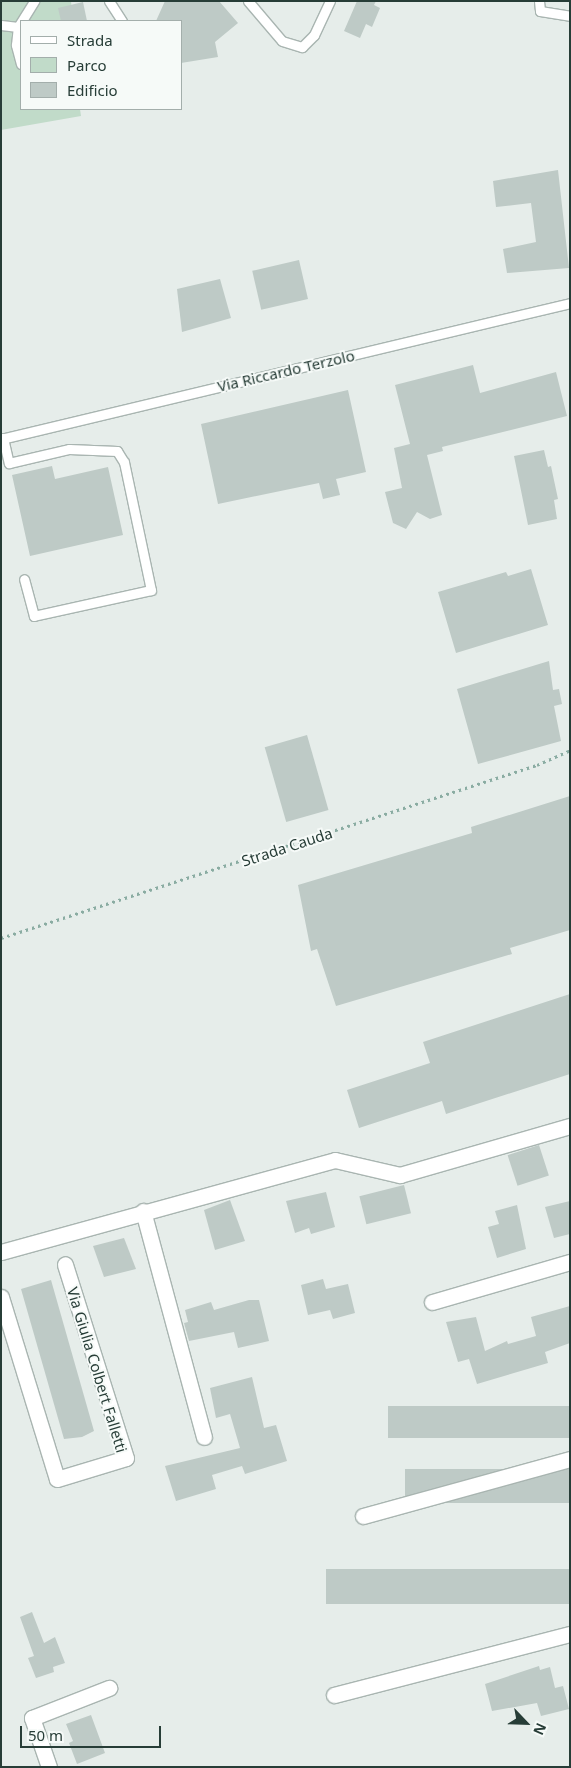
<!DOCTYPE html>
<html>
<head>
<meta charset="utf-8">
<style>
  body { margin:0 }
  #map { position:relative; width:571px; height:1768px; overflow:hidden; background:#e6edea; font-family:"Noto Sans",sans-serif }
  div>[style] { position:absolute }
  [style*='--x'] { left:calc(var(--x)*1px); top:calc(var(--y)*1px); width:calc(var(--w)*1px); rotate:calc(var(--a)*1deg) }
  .green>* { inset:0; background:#c1dbc9 }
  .building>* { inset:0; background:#becac6; transform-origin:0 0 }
  .path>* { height:3px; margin-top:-1.5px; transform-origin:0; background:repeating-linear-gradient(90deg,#8aaca2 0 2.5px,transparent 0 6.5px) }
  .roads { filter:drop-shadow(1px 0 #a9b5b1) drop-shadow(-1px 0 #a9b5b1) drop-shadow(0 1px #a9b5b1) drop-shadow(0 -1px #a9b5b1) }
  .service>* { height:9px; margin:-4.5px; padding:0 4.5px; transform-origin:4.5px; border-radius:4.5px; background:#fff }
  .minor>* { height:15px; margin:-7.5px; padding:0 7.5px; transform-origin:7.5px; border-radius:7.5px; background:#fff }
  span { translate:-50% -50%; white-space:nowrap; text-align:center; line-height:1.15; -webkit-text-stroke:4px #f6faf8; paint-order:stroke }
  .street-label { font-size:15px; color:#273d37 }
  .frame { position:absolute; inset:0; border:2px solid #273d37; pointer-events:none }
  .legend { position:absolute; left:20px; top:20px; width:162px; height:90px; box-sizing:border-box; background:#f6faf8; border:1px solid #a3aeab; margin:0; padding:6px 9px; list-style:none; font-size:15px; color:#273d37 }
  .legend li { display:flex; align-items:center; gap:10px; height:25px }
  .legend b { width:25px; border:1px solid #a3aeab }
  .north { position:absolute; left:501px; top:1698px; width:50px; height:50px; -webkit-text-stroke:4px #f6faf8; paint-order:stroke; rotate:114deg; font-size:14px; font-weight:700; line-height:20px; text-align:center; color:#273d37 }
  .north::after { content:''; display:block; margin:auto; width:18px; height:22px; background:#273d37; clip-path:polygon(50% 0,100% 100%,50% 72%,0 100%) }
  .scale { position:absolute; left:20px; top:1726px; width:141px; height:22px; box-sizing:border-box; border:2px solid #273d37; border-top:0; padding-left:6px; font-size:15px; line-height:18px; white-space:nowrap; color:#273d37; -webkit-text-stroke:4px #f6faf8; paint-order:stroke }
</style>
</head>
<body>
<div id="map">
  <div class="green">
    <i style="clip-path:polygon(1px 1px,71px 1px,73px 21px,21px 21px,21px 109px,80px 109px,81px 116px,1px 130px)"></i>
  </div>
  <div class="building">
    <i style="clip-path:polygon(165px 1px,219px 1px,238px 23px,215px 42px,218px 57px,181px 63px,181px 21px,156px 21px)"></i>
    <i style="clip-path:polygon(357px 1px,376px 1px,374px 5px,380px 8px,372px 27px,366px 24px,360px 38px,344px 31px)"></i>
    <i style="clip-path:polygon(83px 2px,87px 21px,61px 21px,58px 8px)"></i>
    <i style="clip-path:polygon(558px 170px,569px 268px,507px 273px,503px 249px,536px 242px,531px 203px,496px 207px,493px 181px)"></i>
    <i style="left:299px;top:260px;width:40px;height:48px;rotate:77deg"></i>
    <i style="clip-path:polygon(220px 279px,231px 318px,182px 332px,177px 289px)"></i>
    <i style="clip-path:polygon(473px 365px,480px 393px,556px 372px,567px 416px,442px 447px,443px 451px,427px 455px,442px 515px,430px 519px,417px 512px,406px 529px,393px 523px,385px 492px,402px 488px,394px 448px,410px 444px,395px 385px)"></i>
    <i style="clip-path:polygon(348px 390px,366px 472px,336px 479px,340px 495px,323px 499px,319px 483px,218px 504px,201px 424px)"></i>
    <i style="clip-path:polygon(544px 450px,548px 467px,551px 466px,558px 499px,554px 500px,557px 519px,528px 525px,514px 456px)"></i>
    <i style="clip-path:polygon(52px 466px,55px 479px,108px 467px,123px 535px,30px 556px,12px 475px)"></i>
    <i style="clip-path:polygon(531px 569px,548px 625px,456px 653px,438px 592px,506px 572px,508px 576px)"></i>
    <i style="clip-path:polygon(549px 661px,553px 690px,559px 689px,562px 704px,554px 706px,561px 741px,478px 764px,457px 689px)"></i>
    <i style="left:307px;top:735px;width:78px;height:44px;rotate:74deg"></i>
    <i style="clip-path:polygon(570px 796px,570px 930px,510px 948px,512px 954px,336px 1006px,317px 949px,311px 951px,298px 885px,472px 833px,471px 827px)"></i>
    <i style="clip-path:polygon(570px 994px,570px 1074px,446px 1114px,442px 1101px,359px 1128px,347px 1090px,430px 1063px,423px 1042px)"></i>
    <i style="left:539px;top:1145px;width:32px;height:33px;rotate:72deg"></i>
    <i style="left:404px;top:1185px;width:29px;height:46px;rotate:76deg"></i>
    <i style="clip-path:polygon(326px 1192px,335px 1227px,311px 1234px,309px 1228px,295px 1233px,286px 1201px)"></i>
    <i style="clip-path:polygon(230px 1200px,245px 1241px,215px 1250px,204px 1210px)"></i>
    <i style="clip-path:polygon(570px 1201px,570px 1234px,554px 1238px,545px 1207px)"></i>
    <i style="clip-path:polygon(517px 1205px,526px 1249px,497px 1258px,488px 1227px,499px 1224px,495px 1211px)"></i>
    <i style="clip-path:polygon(124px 1238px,136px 1269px,104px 1277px,93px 1246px)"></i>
    <i style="clip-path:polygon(323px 1279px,326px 1289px,348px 1284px,355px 1313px,333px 1319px,330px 1310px,308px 1315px,301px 1285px)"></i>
    <i style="clip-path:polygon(51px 1280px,94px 1431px,82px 1437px,64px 1439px,21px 1289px)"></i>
    <i style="clip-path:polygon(249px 1300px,259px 1300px,269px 1341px,238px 1348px,234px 1332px,189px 1341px,184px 1323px,188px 1322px,185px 1310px,211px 1302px,214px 1310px)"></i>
    <i style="clip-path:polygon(570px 1306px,570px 1343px,545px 1352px,548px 1363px,477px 1384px,469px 1359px,458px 1362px,446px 1322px,476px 1317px,485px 1351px,507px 1341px,508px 1344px,536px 1336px,531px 1317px)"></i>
    <i style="clip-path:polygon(252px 1377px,264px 1428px,276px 1425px,287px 1461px,245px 1474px,242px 1466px,212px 1475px,216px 1489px,176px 1501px,165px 1466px,240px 1448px,230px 1414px,216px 1418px,210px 1388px)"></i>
    <i style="left:570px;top:1406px;width:32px;height:182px;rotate:90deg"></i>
    <i style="left:570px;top:1469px;width:34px;height:165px;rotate:90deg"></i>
    <i style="left:570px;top:1569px;width:35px;height:244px;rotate:90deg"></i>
    <i style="clip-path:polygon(32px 1612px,44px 1643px,55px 1637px,65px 1663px,53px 1667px,54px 1672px,36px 1678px,28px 1658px,34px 1656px,20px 1617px)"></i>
    <i style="clip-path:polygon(539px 1666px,540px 1670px,550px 1667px,555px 1688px,563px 1686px,569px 1709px,541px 1716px,537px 1703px,492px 1711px,485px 1684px)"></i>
    <i style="clip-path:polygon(91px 1715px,105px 1753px,77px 1764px,69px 1743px,73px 1741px,66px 1724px)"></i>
  </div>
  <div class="path">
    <i style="--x:1;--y:938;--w:563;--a:-17.89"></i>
    <i style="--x:537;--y:765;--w:36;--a:-24"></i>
  </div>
  <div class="roads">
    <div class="service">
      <i style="--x:109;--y:1;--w:24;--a:57"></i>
      <i style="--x:248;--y:1;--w:52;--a:49.6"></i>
      <i style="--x:282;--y:41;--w:21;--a:17"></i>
      <i style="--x:302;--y:47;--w:17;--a:-45"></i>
      <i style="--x:314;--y:35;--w:38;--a:-65"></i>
      <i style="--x:539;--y:1;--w:10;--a:84"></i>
      <i style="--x:540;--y:11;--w:30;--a:9"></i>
      <i style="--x:1;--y:25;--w:17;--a:7"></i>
      <i style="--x:21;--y:64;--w:20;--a:-105"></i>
      <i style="--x:16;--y:45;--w:18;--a:-84"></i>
      <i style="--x:18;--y:27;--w:31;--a:-58"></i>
      <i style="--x:3;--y:438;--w:26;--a:77"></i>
      <i style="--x:9;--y:463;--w:62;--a:-13.1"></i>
      <i style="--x:69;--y:449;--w:48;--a:2.4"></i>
      <i style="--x:117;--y:451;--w:13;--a:58"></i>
      <i style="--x:124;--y:462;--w:131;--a:78.1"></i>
      <i style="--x:151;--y:590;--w:120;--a:167.5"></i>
      <i style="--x:34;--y:616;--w:38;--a:-105"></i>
      <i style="--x:1;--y:439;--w:585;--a:-13.44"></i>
    </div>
    <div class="minor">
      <i style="--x:143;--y:1211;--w:234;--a:74.9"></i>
      <i style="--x:1;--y:1252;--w:346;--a:-15.4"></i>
      <i style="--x:335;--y:1160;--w:67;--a:13"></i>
      <i style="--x:400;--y:1175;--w:177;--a:-16.1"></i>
      <i style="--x:1;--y:1297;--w:190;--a:72.9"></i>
      <i style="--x:57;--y:1479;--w:72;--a:-16.9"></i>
      <i style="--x:126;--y:1458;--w:203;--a:-107.5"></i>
      <i style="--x:432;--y:1302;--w:144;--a:-16.2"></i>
      <i style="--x:363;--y:1516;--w:215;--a:-15.4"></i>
      <i style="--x:334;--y:1695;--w:244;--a:-14.5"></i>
      <i style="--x:49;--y:1767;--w:52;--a:-109.1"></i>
      <i style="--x:32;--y:1718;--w:83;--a:-21.3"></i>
    </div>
  </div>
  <div class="street-label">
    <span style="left:286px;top:371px;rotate:-13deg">Via Riccardo Terzolo</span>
    <span style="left:287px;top:847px;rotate:-18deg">Strada Cauda</span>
    <span style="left:97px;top:1370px;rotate:73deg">Via Giulia Colbert Falletti</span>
  </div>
  <div class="frame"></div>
  <ul class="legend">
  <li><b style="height:6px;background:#fff"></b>Strada</li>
  <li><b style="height:14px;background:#c1dbc9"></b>Parco</li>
  <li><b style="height:14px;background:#becac6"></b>Edificio</li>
  </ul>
  <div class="north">N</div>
  <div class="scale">50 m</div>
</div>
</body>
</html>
